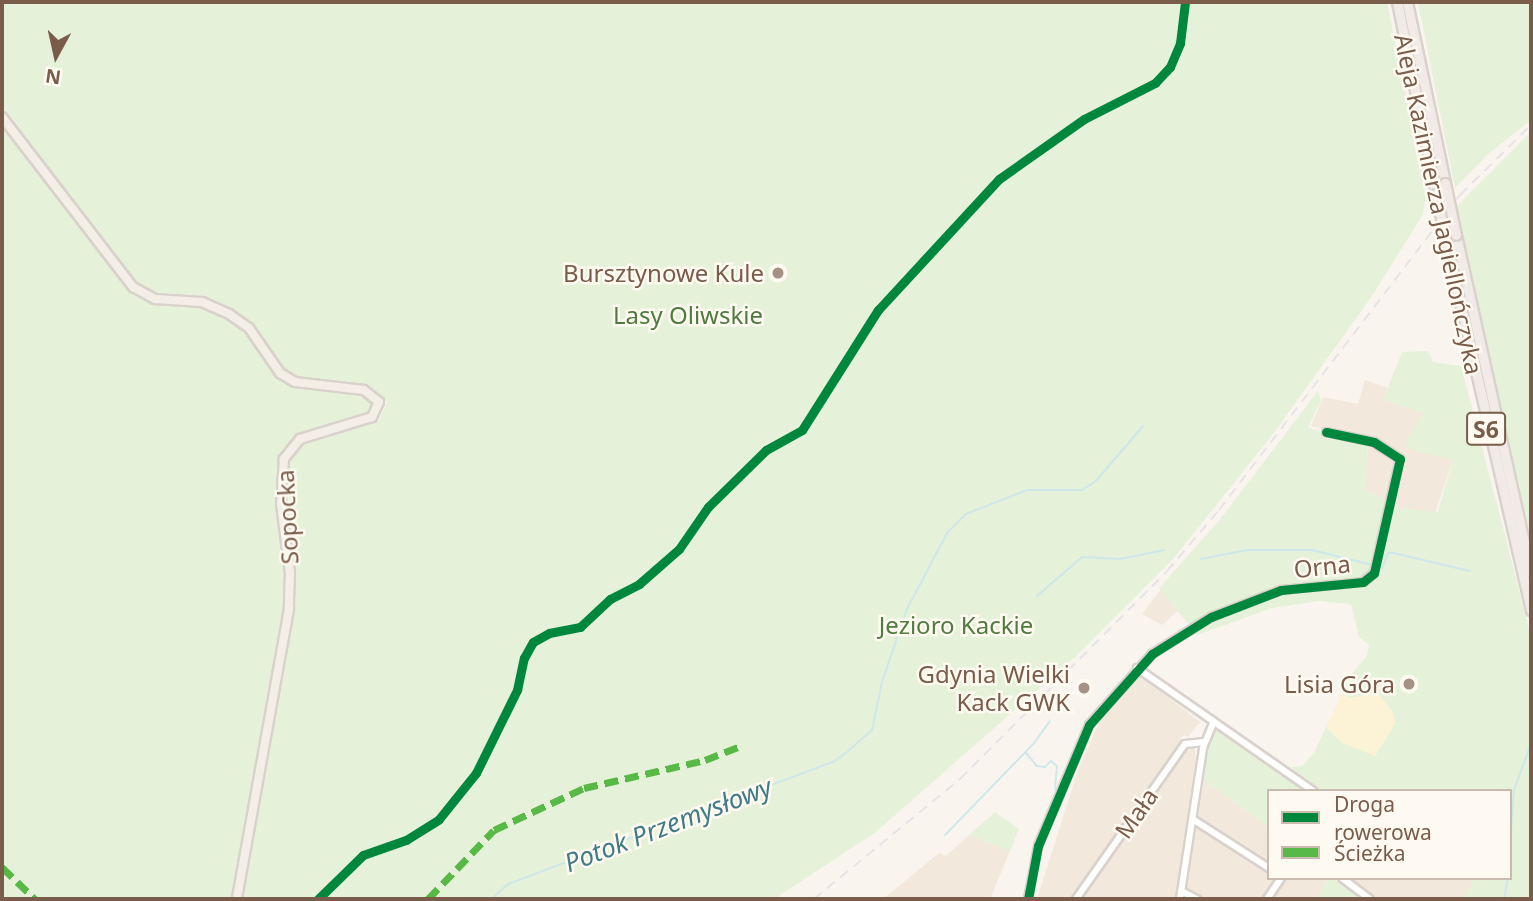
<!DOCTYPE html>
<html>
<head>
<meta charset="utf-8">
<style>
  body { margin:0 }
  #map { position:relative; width:1533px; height:901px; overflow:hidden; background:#f9f5ee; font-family:"Noto Sans",sans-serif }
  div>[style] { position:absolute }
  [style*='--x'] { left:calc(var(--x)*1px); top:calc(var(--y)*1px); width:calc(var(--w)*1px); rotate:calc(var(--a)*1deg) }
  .residential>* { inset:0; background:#f2e8db }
  .green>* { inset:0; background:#e5f1d8 }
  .sand>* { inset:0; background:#fcf3d6 }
  .stream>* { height:2px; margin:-1px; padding:0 1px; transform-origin:1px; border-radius:1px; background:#cee8ea }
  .roads { filter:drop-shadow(2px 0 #d9d2cc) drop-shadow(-2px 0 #d9d2cc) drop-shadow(0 2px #d9d2cc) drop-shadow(0 -2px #d9d2cc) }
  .minor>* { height:6px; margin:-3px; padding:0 3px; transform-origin:3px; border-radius:3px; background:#fefefc }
  .major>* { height:8px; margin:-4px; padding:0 4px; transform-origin:4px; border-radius:4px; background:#f4efe6 }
  .highway>* { height:9px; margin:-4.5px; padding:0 4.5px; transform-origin:4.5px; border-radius:4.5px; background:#f2eae6 }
  .rail>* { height:2px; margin-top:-1px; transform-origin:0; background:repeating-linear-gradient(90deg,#e5e3e6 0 10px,transparent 0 17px) }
  .bridges { filter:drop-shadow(2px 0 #dad1ca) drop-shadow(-2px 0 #dad1ca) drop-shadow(0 2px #dad1ca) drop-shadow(0 -2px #dad1ca) }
  .highway-bridge>* { height:9px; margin:-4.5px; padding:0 4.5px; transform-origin:4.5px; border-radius:4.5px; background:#f2eae6 }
  .quiet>* { height:7px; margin-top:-3.5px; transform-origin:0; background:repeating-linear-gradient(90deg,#58b947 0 14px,transparent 0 21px) }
  .cycleway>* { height:9px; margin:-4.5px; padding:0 4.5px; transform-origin:4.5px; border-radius:4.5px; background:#00873e }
  .dots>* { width:19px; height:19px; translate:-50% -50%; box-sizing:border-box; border:4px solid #fffaf1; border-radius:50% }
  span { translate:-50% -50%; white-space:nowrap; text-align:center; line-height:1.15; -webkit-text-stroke:5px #fffaf1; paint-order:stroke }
  .shield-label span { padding:2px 5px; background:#fffaf1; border:2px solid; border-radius:5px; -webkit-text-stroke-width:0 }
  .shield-label { font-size:23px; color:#7a5c4b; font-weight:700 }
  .street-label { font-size:24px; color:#7a5c4b }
  .poi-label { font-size:24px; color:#7a5c4b }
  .right { translate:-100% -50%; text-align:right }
  .park-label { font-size:24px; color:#507a3f }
  .water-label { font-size:26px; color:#407b87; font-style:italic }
  .frame { position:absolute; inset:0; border:4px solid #7a5c4b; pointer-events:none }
  .legend { position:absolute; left:1267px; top:789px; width:245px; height:91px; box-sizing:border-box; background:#fffaf1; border:2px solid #cabbaf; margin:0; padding:9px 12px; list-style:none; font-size:21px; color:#7a5c4b }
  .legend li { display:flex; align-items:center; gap:14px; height:35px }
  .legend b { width:35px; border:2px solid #cabbaf }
  .north { position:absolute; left:21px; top:21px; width:70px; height:70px; -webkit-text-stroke:5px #fffaf1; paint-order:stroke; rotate:188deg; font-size:19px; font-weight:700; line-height:28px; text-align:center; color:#7a5c4b }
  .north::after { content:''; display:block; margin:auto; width:24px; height:32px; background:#7a5c4b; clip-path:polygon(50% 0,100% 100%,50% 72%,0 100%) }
</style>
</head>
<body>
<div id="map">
  <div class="residential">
    <i style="clip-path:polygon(1365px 380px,1388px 388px,1384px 400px,1424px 413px,1405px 444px,1453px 460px,1435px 514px,1404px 509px,1364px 490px,1369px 438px,1311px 426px,1323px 397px,1358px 404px)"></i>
    <i style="clip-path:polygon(1161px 589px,1179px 610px,1162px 625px,1142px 614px)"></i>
    <i style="clip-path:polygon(1141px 676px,1200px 722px,1188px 737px,1184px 735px,1180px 739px,1183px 742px,1071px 899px,1037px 899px,1078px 770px,1103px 714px)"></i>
    <i style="clip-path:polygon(1190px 744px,1195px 747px,1196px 775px,1176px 899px,1080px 899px)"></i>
    <i style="clip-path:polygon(1204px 781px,1269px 827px,1269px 878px,1329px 878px,1317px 899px,1184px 899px)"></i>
    <i style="clip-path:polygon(969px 835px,1010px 851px,990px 899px,883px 899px,939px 853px,946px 856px)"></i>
    <i style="clip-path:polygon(1347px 878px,1474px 878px,1465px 899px,1376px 899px)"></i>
  </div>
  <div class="green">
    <i style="clip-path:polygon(2px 2px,1387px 2px,1426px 196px,1422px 216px,1370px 299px,1273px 434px,1174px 558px,1076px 656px,876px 832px,774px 899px,242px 899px,295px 601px,287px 467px,298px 448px,310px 440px,379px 421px,387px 402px,370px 386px,295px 377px,284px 368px,257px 328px,234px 311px,201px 296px,152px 292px,131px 278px,2px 106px)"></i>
    <i style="clip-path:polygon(1418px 2px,1531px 2px,1531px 120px,1488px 154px,1455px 188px)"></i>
    <i style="clip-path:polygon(2px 126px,133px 295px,153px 304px,202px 308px,229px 321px,249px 337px,275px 375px,288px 385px,363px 395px,373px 401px,369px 412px,297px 434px,279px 456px,276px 488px,286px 573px,285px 610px,233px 899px,2px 899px)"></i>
    <i style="clip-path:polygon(1531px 132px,1531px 538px,1456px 207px)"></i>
    <i style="clip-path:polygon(1428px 351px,1433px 362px,1461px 366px,1531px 636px,1531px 899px,1465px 899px,1474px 878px,1510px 878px,1510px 791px,1318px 791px,1291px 767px,1302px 766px,1314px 753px,1326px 727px,1342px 743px,1350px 698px,1345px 698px,1344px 683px,1367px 656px,1369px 645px,1359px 637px,1351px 604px,1319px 601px,1272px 608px,1197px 635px,1159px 588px,1218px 522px,1318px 391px,1321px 400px,1308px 428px,1368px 445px,1364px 490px,1404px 509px,1438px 512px,1453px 460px,1411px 450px,1405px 444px,1423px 413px,1383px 400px,1402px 352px)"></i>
    <i style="clip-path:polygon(1216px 729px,1307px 791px,1269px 791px,1269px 827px,1204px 781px,1208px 740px)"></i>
    <i style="clip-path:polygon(995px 812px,1019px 829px,1010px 851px,969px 835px)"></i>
    <i style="clip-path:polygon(1329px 878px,1332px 878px,1362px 899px,1317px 899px)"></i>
  </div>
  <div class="sand">
    <i style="clip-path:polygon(1343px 691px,1350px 698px,1378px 693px,1392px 711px,1396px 723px,1375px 756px,1342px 743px,1326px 727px)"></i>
  </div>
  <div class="stream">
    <i style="--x:1201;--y:559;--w:47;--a:-11.1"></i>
    <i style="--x:1247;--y:550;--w:65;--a:0"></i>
    <i style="--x:1312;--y:550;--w:62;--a:14"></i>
    <i style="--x:1382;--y:568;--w:16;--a:-68"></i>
    <i style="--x:1388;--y:553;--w:5;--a:0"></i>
    <i style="--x:1393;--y:553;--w:79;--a:13.2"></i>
    <i style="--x:1037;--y:596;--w:60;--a:-40.9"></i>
    <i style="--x:1082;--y:557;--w:38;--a:3"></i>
    <i style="--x:1120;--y:559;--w:45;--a:-11.6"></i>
    <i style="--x:848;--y:751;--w:32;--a:-41"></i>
    <i style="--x:872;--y:730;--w:49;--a:-78.2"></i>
    <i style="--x:882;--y:682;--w:77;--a:-71.1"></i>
    <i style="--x:907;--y:609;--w:86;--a:-62.2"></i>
    <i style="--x:947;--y:533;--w:27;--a:-45"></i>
    <i style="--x:966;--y:514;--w:66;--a:-21.5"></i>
    <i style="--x:1027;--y:490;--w:55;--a:0"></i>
    <i style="--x:1082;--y:490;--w:17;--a:-33"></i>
    <i style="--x:1096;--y:481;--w:72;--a:-49.5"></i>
    <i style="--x:1026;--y:753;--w:17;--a:50"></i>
    <i style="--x:1037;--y:766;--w:8;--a:7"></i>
    <i style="--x:1045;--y:767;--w:8;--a:-45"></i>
    <i style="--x:1051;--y:761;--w:8;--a:40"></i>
    <i style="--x:1057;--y:766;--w:23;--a:95"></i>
    <i style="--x:945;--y:835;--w:128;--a:-45.9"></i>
    <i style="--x:1034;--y:743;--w:27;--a:-54"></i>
    <i style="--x:1510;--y:844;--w:54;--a:-85.8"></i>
    <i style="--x:1514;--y:790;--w:49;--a:-69.7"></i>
    <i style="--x:491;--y:899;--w:23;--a:-41"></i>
    <i style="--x:508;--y:884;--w:347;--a:-20.6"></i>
    <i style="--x:833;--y:762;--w:16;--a:-35"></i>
    <i style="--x:1504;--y:899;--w:21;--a:-79"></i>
  </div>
  <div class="roads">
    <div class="minor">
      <i style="--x:1137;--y:668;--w:215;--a:34.9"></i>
      <i style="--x:1194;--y:820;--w:89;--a:32.6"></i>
      <i style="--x:1342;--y:878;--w:35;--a:37"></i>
      <i style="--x:1181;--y:891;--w:18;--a:27"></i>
      <i style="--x:1028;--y:899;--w:54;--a:-79.3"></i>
      <i style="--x:1038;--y:846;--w:131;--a:-67.1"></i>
      <i style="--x:1089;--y:725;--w:95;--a:-48.4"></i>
      <i style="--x:1152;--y:654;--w:70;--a:-32.1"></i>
      <i style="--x:1211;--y:617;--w:75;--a:-21.1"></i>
      <i style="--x:1281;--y:590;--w:82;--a:-5.6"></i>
      <i style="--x:1363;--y:582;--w:14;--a:-39"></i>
      <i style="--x:1374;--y:573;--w:117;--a:-77.2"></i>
      <i style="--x:1400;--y:459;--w:31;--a:-147"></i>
      <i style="--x:1374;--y:442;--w:49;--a:-168.2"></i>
      <i style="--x:1076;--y:899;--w:189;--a:-54.9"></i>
      <i style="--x:1185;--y:744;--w:19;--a:-6"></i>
      <i style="--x:1180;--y:899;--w:153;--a:-81.3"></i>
      <i style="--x:1203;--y:748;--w:27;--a:-68"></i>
      <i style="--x:1267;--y:899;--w:25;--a:-56"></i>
    </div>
    <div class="major">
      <i style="--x:2;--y:117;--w:215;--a:52.4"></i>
      <i style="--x:133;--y:287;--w:25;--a:29"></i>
      <i style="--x:155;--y:299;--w:47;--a:3.7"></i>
      <i style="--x:202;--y:302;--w:30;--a:24"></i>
      <i style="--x:229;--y:314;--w:24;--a:35"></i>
      <i style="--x:249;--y:328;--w:55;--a:55.4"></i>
      <i style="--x:280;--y:373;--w:17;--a:31"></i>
      <i style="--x:295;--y:382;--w:69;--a:6.6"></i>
      <i style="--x:364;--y:390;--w:19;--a:39"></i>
      <i style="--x:379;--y:402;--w:17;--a:115"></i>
      <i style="--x:372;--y:417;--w:75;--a:163"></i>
      <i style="--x:300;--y:439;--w:26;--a:129"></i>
      <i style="--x:284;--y:459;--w:45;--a:93.8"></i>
      <i style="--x:281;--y:504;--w:70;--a:82.6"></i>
      <i style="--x:290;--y:573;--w:36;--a:92"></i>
      <i style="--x:289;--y:609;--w:295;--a:100.2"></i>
    </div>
    <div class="highway">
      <i style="--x:1397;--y:2;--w:196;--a:78.5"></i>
      <i style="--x:1407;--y:2;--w:185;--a:78.1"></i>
      <i style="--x:1456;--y:235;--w:346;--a:77.5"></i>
      <i style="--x:1447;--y:246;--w:374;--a:77"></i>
    </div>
  </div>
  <div class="rail">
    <i style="--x:814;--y:899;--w:189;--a:-39.4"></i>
    <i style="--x:960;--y:779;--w:293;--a:-45.1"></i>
    <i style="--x:1167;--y:571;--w:80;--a:-49.6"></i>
    <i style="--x:1219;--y:510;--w:397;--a:-52.6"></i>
    <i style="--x:1460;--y:195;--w:100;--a:-44.6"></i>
  </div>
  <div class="bridges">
    <div class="highway-bridge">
      <i style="--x:1445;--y:183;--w:53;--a:78.1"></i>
      <i style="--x:1436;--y:194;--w:53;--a:78.1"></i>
    </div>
  </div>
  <div class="quiet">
    <i style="--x:2;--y:867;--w:46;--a:44.1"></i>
    <i style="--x:428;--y:899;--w:95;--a:-46.3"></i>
    <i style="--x:494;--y:830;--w:99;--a:-25"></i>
    <i style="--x:584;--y:788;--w:124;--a:-13"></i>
    <i style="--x:705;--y:760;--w:41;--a:-21.5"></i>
  </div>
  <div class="cycleway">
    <i style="--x:318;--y:899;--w:63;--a:-44.4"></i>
    <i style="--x:363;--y:855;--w:46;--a:-19.2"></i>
    <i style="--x:406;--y:840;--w:39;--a:-32"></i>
    <i style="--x:439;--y:819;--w:59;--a:-51.2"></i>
    <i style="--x:476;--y:773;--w:93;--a:-63.7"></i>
    <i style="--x:517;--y:690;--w:33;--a:-78"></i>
    <i style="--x:524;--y:658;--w:18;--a:-61"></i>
    <i style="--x:533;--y:642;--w:18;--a:-29"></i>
    <i style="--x:549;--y:633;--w:32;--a:-11"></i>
    <i style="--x:580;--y:627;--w:41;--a:-43"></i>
    <i style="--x:610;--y:599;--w:33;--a:-27"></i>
    <i style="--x:639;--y:584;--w:53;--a:-41.2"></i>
    <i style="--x:679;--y:549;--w:51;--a:-55.4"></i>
    <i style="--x:708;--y:507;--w:81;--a:-44.5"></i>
    <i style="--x:766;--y:450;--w:41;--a:-29.1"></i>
    <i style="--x:802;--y:430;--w:142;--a:-57.7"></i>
    <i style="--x:878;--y:310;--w:178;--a:-47.3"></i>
    <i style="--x:999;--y:179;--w:104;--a:-35.2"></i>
    <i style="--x:1084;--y:119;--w:80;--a:-26.9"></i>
    <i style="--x:1155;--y:83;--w:22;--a:-47"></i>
    <i style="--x:1170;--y:67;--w:26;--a:-67"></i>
    <i style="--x:1180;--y:43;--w:41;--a:-83"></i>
    <i style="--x:1028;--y:899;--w:54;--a:-79.3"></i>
    <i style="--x:1038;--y:846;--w:131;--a:-67.1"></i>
    <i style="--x:1089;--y:725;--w:95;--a:-48.4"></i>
    <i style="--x:1152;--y:654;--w:70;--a:-32.1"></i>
    <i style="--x:1211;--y:617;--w:75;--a:-21.1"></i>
    <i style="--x:1281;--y:590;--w:82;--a:-5.6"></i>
    <i style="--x:1363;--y:582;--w:14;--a:-39"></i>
    <i style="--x:1374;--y:573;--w:117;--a:-77.2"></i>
    <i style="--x:1400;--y:459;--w:31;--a:-147"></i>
    <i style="--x:1374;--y:442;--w:49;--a:-168.2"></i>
  </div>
  <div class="dots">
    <i style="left:778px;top:273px;background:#a69284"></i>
    <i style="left:1409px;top:684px;background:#a69284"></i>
    <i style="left:1084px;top:688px;background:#a69284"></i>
  </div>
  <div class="shield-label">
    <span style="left:1486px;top:429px">S6</span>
  </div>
  <div class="street-label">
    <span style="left:1439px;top:204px;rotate:78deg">Aleja Kazimierza Jagiellończyka</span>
    <span style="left:287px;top:517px;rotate:-93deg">Sopocka</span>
    <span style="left:1322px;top:566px;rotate:-6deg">Orna</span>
    <span style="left:1136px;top:813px;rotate:-55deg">Mała</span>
  </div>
  <div class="poi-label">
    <span class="right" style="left:764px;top:273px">Bursztynowe Kule</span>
    <span class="right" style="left:1070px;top:688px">Gdynia Wielki<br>Kack GWK</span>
    <span class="right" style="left:1395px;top:684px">Lisia Góra</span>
  </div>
  <div class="park-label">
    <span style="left:688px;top:315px">Lasy Oliwskie</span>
    <span style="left:956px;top:625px">Jezioro Kackie</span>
  </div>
  <div class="water-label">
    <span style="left:668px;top:825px;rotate:-21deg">Potok Przemysłowy</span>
  </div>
  <div class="frame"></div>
  <ul class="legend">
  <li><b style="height:9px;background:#00873e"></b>Droga rowerowa</li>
  <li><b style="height:9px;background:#58b947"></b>Ścieżka</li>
  </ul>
  <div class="north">N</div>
</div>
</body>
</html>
